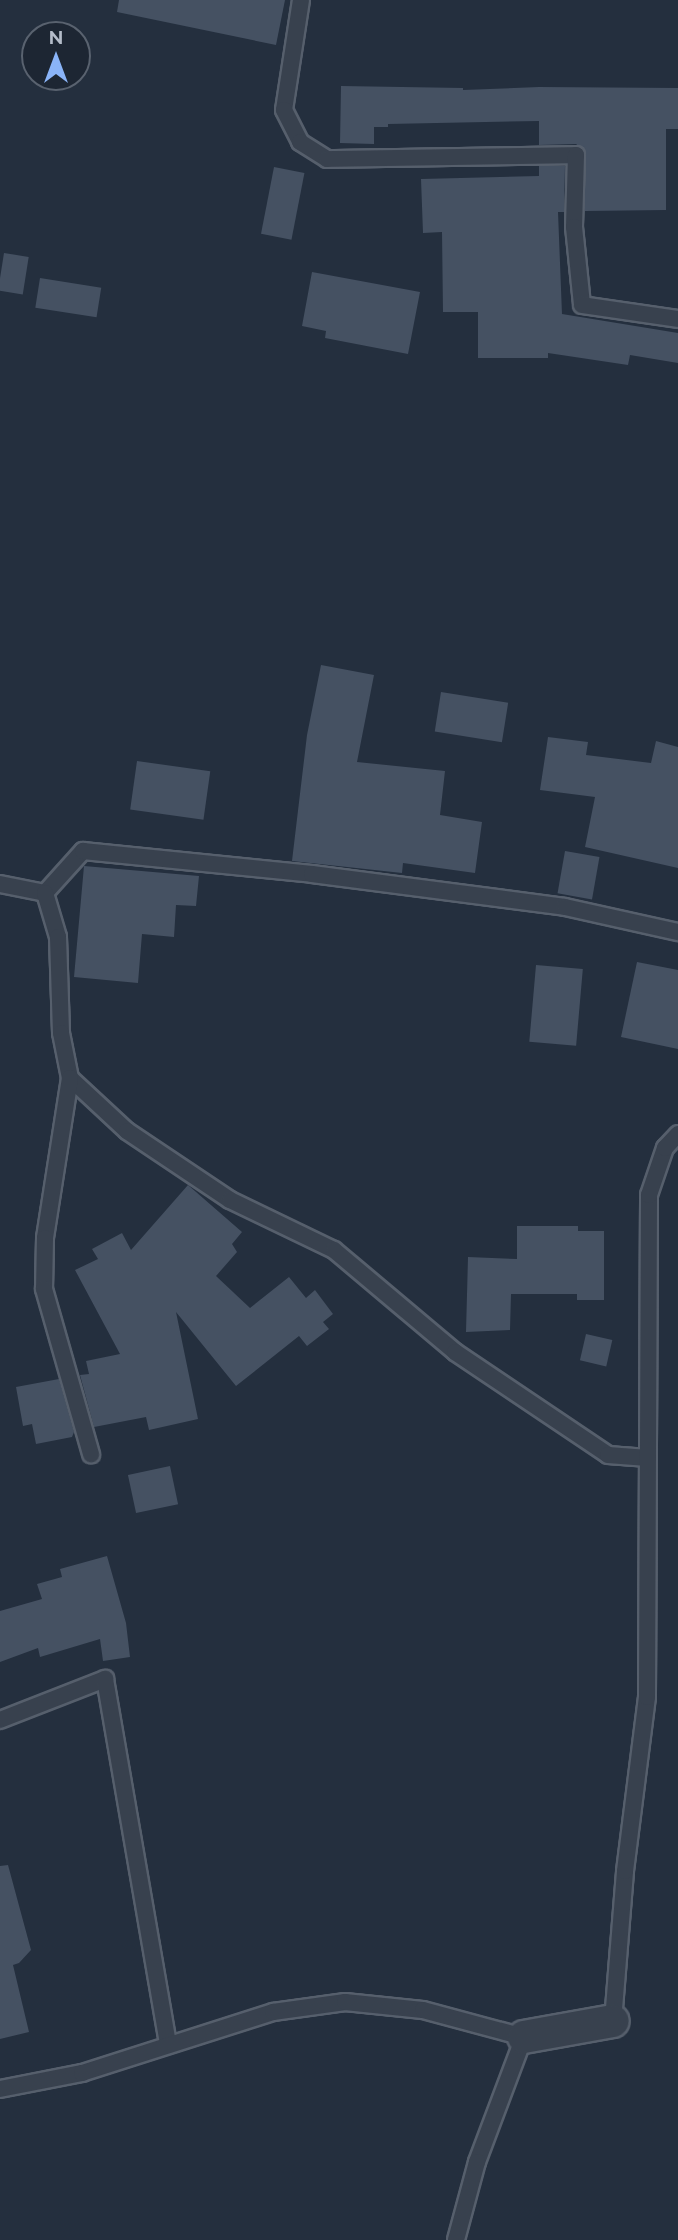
<!DOCTYPE html>
<html>
<head>
<meta charset="utf-8">
<style>
  body { margin:0 }
  #map { position:relative; width:678px; height:2240px; overflow:hidden; background:#242f3e; font-family:Raleway,sans-serif }
  div>[style] { position:absolute }
  [style*='--x'] { left:calc(var(--x)*1px); top:calc(var(--y)*1px); width:calc(var(--w)*1px); rotate:calc(var(--a)*1deg) }
  .building>* { inset:0; background:#455162; transform-origin:0 0 }
  .roads { filter:drop-shadow(2px 0 #565f6c) drop-shadow(-2px 0 #565f6c) drop-shadow(0 2px #565f6c) drop-shadow(0 -2px #565f6c) }
  .service>* { height:16px; margin:-8px; padding:0 8px; transform-origin:8px; border-radius:8px; background:#38414e }
  .minor>* { height:32px; margin:-16px; padding:0 16px; transform-origin:16px; border-radius:16px; background:#38414e }
  span { translate:-50% -50%; white-space:nowrap; text-align:center; line-height:1.15; -webkit-text-stroke:7px #1d2633; paint-order:stroke }
  .north { position:absolute; left:21px; top:21px; width:70px; height:70px; box-sizing:border-box; background:#1d2633; border:2px solid #59626f; border-radius:50%; rotate:0deg; font-size:19px; font-weight:700; line-height:28px; text-align:center; color:#b4bcc9 }
  .north::after { content:''; display:block; margin:auto; width:24px; height:32px; background:#8ab4f8; clip-path:polygon(50% 0,100% 100%,50% 72%,0 100%) }
</style>
</head>
<body>
<div id="map">
  <div class="building">
    <i style="clip-path:polygon(119px 0,285px 0,276px 45px,117px 12px)"></i>
    <i style="clip-path:polygon(341px 86px,463px 88px,463px 90px,539px 87px,678px 88px,678px 129px,666px 129px,666px 210px,585px 211px,585px 151px,576px 144px,539px 145px,539px 121px,388px 124px,388px 127px,374px 127px,374px 144px,340px 143px)"></i>
    <i style="clip-path:polygon(539px 166px,565px 166px,564px 212px,558px 212px,562px 314px,678px 333px,678px 363px,630px 355px,628px 365px,548px 353px,548px 358px,478px 358px,478px 312px,443px 312px,442px 232px,423px 233px,421px 179px,539px 176px)"></i>
    <i style="left:274px;top:167px;width:31px;height:68px;rotate:11deg"></i>
    <i style="left:4px;top:253px;width:25px;height:38px;rotate:9deg"></i>
    <i style="clip-path:polygon(312px 272px,420px 292px,408px 354px,325px 338px,326px 331px,302px 326px)"></i>
    <i style="left:40px;top:278px;width:62px;height:30px;rotate:9deg"></i>
    <i style="clip-path:polygon(321px 665px,374px 675px,357px 762px,445px 771px,440px 815px,482px 822px,475px 873px,403px 863px,402px 873px,292px 861px,307px 735px)"></i>
    <i style="left:441px;top:692px;width:68px;height:40px;rotate:9deg"></i>
    <i style="clip-path:polygon(548px 737px,588px 742px,586px 755px,651px 763px,656px 741px,678px 747px,678px 868px,585px 847px,595px 797px,540px 790px)"></i>
    <i style="left:137px;top:761px;width:74px;height:49px;rotate:8deg"></i>
    <i style="left:565px;top:851px;width:35px;height:43px;rotate:10deg"></i>
    <i style="clip-path:polygon(84px 866px,199px 876px,196px 906px,176px 905px,174px 937px,142px 934px,138px 983px,74px 977px)"></i>
    <i style="clip-path:polygon(637px 962px,678px 970px,678px 1049px,621px 1037px)"></i>
    <i style="left:536px;top:965px;width:47px;height:77px;rotate:5deg"></i>
    <i style="clip-path:polygon(188px 1185px,242px 1232px,232px 1244px,237px 1252px,216px 1276px,250px 1308px,289px 1277px,306px 1298px,315px 1290px,333px 1314px,323px 1322px,329px 1329px,307px 1346px,299px 1336px,236px 1386px,176px 1312px,198px 1419px,149px 1430px,146px 1417px,94px 1427px,80px 1375px,89px 1374px,86px 1361px,120px 1354px,75px 1270px,98px 1259px,92px 1249px,122px 1233px,131px 1250px)"></i>
    <i style="clip-path:polygon(517px 1226px,578px 1226px,578px 1231px,604px 1231px,604px 1300px,577px 1300px,577px 1294px,511px 1294px,510px 1330px,466px 1332px,468px 1257px,517px 1259px)"></i>
    <i style="left:586px;top:1334px;width:27px;height:27px;rotate:13deg"></i>
    <i style="clip-path:polygon(59px 1379px,74px 1432px,72px 1437px,36px 1444px,32px 1424px,23px 1426px,16px 1387px)"></i>
    <i style="left:170px;top:1466px;width:39px;height:43px;rotate:78deg"></i>
    <i style="clip-path:polygon(107px 1556px,126px 1623px,130px 1657px,103px 1661px,100px 1639px,40px 1657px,38px 1648px,0 1662px,0 1611px,42px 1599px,37px 1584px,62px 1577px,60px 1569px)"></i>
    <i style="clip-path:polygon(8px 1865px,31px 1950px,19px 1963px,13px 1965px,29px 2032px,0 2039px,0 1866px)"></i>
  </div>
  <div class="roads">
    <div class="service">
      <i style="--x:301;--y:0;--w:111;--a:98.8"></i>
      <i style="--x:284;--y:110;--w:36;--a:63"></i>
      <i style="--x:300;--y:142;--w:32;--a:32"></i>
      <i style="--x:327;--y:159;--w:249;--a:-0.9"></i>
      <i style="--x:576;--y:155;--w:72;--a:91.6"></i>
      <i style="--x:574;--y:227;--w:78;--a:84.1"></i>
      <i style="--x:582;--y:305;--w:97;--a:8.3"></i>
      <i style="--x:0;--y:884;--w:46;--a:11.3"></i>
      <i style="--x:45;--y:893;--w:57;--a:-47.9"></i>
      <i style="--x:83;--y:851;--w:230;--a:5.7"></i>
      <i style="--x:312;--y:874;--w:255;--a:7.4"></i>
      <i style="--x:565;--y:907;--w:116;--a:12.5"></i>
      <i style="--x:45;--y:893;--w:46;--a:73.5"></i>
      <i style="--x:58;--y:937;--w:96;--a:88.2"></i>
      <i style="--x:61;--y:1033;--w:46;--a:78.7"></i>
      <i style="--x:70;--y:1078;--w:78;--a:42.9"></i>
      <i style="--x:127;--y:1131;--w:124;--a:33.8"></i>
      <i style="--x:230;--y:1200;--w:115;--a:25.7"></i>
      <i style="--x:334;--y:1250;--w:158;--a:40.1"></i>
      <i style="--x:455;--y:1352;--w:184;--a:33.9"></i>
      <i style="--x:608;--y:1455;--w:40;--a:4.3"></i>
      <i style="--x:70;--y:1078;--w:162;--a:98.9"></i>
      <i style="--x:45;--y:1238;--w:51;--a:91.1"></i>
      <i style="--x:44;--y:1289;--w:172;--a:74.1"></i>
      <i style="--x:0;--y:1720;--w:113;--a:-21.3"></i>
      <i style="--x:105;--y:1679;--w:371;--a:80.2"></i>
      <i style="--x:613;--y:2021;--w:150;--a:-85.4"></i>
      <i style="--x:625;--y:1871;--w:175;--a:-82.8"></i>
      <i style="--x:647;--y:1697;--w:502;--a:-89.77"></i>
      <i style="--x:649;--y:1195;--w:50;--a:-71.2"></i>
      <i style="--x:665;--y:1148;--w:19;--a:-47"></i>
      <i style="--x:0;--y:2089;--w:84;--a:-11"></i>
      <i style="--x:82;--y:2073;--w:201;--a:-17.7"></i>
      <i style="--x:273;--y:2012;--w:73;--a:-7.9"></i>
      <i style="--x:345;--y:2002;--w:78;--a:5.9"></i>
      <i style="--x:423;--y:2010;--w:105;--a:15"></i>
      <i style="--x:524;--y:2037;--w:134;--a:110.6"></i>
      <i style="--x:477;--y:2162;--w:81;--a:105.1"></i>
    </div>
    <div class="minor">
      <i style="--x:524;--y:2037;--w:90;--a:-10.2"></i>
    </div>
  </div>
  <div class="north">N</div>
</div>
</body>
</html>
